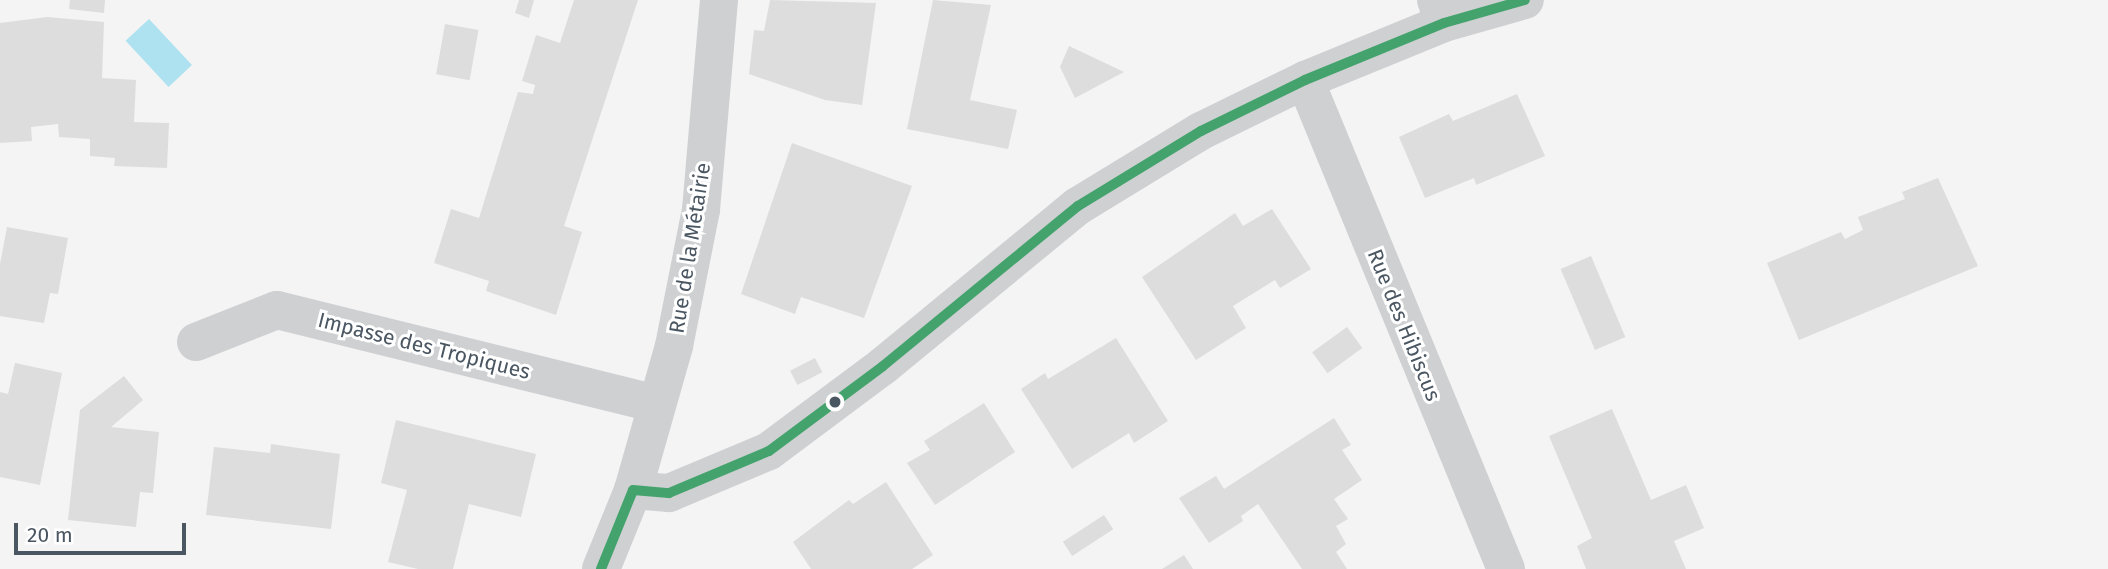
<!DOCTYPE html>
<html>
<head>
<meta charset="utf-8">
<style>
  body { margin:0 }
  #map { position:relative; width:2108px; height:569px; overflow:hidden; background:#f4f4f4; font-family:"Fira Sans",sans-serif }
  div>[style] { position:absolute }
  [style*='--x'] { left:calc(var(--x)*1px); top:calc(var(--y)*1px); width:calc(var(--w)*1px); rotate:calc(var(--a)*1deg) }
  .water>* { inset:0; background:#aee2f0; transform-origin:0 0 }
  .building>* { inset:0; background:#ddddde; transform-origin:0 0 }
  .minor>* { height:38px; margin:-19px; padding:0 19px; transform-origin:19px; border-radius:19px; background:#ced0d2 }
  .tertiary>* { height:38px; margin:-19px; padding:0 19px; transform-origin:19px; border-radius:19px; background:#ced0d2 }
  .bus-1>* { height:10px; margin:-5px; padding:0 5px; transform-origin:5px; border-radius:5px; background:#44a36d }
  .dots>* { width:19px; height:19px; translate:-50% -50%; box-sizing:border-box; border:4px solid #fff; border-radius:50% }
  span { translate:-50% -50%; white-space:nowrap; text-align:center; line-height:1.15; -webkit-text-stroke:6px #fff; paint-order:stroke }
  .street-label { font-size:21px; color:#4a5661 }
  .scale { position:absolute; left:14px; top:523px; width:172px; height:32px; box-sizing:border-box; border:4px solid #4a5661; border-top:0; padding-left:9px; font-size:21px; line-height:24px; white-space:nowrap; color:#4a5661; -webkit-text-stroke:5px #fff; paint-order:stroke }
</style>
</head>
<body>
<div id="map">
  <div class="water">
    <i style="left:149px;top:19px;width:63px;height:32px;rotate:47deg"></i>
  </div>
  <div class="building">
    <i style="clip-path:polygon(70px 0,105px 0,104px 13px,69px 9px)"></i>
    <i style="clip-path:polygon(519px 0,534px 0,529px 18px,515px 13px)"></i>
    <i style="clip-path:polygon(574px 0,638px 0,564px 226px,582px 232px,556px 315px,486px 291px,489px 281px,434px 263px,451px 209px,479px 218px,518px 92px,533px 94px,535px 85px,522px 81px,536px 35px,560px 43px)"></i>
    <i style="clip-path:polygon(770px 0,876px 3px,862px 105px,825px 100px,749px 74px,754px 30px,764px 31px)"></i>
    <i style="clip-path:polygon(933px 0,991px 5px,970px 100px,1017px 110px,1008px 149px,907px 129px)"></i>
    <i style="clip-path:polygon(47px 17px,104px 22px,102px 78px,136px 80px,134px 122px,169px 123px,167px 168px,114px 166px,115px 158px,90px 156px,90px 139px,59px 137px,58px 124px,31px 127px,32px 141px,0 143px,0 23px)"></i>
    <i style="left:445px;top:24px;width:34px;height:51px;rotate:10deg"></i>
    <i style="clip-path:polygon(1069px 46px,1124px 72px,1075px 98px,1060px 67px)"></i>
    <i style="clip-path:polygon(1517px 94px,1545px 156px,1476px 185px,1474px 178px,1425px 198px,1399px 137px,1449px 114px,1453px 121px)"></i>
    <i style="clip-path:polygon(792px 143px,912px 186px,864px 318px,801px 297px,795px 314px,741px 294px)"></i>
    <i style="clip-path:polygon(1938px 178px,1978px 266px,1799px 340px,1767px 263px,1841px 232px,1845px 239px,1863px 230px,1858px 217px,1905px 199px,1902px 192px)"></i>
    <i style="clip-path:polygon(1272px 209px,1311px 269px,1280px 288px,1275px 280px,1233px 306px,1246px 328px,1196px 360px,1142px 277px,1235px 213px,1243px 226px)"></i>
    <i style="clip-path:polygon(7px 227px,68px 238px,58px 294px,50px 293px,44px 323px,0 316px,0 264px)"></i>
    <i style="left:1591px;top:256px;width:88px;height:33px;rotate:67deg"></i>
    <i style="left:1347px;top:327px;width:26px;height:43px;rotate:54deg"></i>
    <i style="clip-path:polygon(1116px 338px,1168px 421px,1134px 443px,1129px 433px,1072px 469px,1021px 389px,1045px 373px,1048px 379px)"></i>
    <i style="left:815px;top:358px;width:16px;height:28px;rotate:63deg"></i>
    <i style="clip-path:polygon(15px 363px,62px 373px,40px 485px,0 477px,0 392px,8px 394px)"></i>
    <i style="clip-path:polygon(124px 376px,143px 400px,111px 427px,159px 432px,153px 493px,140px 492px,136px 527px,68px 520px,80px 410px)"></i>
    <i style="clip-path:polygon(984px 403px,1015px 452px,935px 505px,907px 463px,930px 450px,924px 441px)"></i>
    <i style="clip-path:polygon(1612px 409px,1651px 500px,1686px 485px,1704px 528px,1674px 541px,1686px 569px,1586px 569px,1577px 546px,1592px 538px,1549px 436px)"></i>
    <i style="clip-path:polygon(1334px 418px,1351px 445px,1342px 450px,1362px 480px,1334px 499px,1348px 519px,1336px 526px,1346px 544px,1336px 552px,1347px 569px,1302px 569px,1258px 504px,1241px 516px,1243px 521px,1209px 543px,1179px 498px,1216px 476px,1224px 489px)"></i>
    <i style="clip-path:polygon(396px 420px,536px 454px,521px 517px,469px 504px,453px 569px,418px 569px,388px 562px,407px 490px,381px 483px)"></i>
    <i style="clip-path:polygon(271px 444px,340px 454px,331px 529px,206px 515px,214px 447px,270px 453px)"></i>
    <i style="clip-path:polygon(886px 482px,933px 555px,912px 569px,811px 569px,793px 542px,849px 500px,853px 504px)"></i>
    <i style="left:1104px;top:515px;width:17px;height:49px;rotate:57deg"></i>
    <i style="clip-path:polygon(1184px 555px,1193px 569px,1162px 569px)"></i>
  </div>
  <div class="minor">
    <i style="--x:1436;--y:0;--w:24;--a:71"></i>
    <i style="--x:1305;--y:80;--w:529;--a:67.66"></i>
    <i style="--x:196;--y:342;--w:87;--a:-21.6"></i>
    <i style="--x:277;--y:310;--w:391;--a:13.9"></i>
    <i style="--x:633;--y:490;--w:150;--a:-74.1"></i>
    <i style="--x:674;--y:346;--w:139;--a:-78.8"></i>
    <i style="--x:701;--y:210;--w:211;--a:-85.1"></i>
  </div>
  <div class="tertiary">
    <i style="--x:601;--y:569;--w:85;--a:-67.9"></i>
    <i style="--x:633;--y:490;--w:36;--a:5"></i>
    <i style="--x:669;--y:493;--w:108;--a:-22.8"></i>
    <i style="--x:769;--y:451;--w:142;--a:-36.7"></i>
    <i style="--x:883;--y:366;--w:252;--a:-39.4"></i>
    <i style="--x:1078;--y:206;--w:144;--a:-31.4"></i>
    <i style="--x:1201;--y:131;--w:116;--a:-26.1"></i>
    <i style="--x:1305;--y:80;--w:150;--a:-22.3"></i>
    <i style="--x:1444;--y:23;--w:84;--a:-15.9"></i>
  </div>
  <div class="bus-1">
    <i style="--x:633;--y:490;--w:36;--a:5"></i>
    <i style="--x:669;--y:493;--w:108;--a:-22.8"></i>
    <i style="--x:769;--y:451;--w:142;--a:-36.7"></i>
    <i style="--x:883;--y:366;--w:252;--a:-39.4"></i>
    <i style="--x:1078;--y:206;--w:144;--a:-31.4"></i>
    <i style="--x:1201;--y:131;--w:116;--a:-26.1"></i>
    <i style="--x:1305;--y:80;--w:150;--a:-22.3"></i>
    <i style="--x:1444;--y:23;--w:84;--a:-15.9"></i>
    <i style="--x:601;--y:569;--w:85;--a:-67.9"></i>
  </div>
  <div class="dots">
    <i style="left:835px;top:402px;background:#4a5661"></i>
  </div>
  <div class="street-label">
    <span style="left:690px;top:248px;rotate:-81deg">Rue de la Métairie</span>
    <span style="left:1404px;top:325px;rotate:68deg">Rue des Hibiscus</span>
    <span style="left:424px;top:346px;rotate:14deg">Impasse des Tropiques</span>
  </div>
  <div class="scale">20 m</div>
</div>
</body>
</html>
